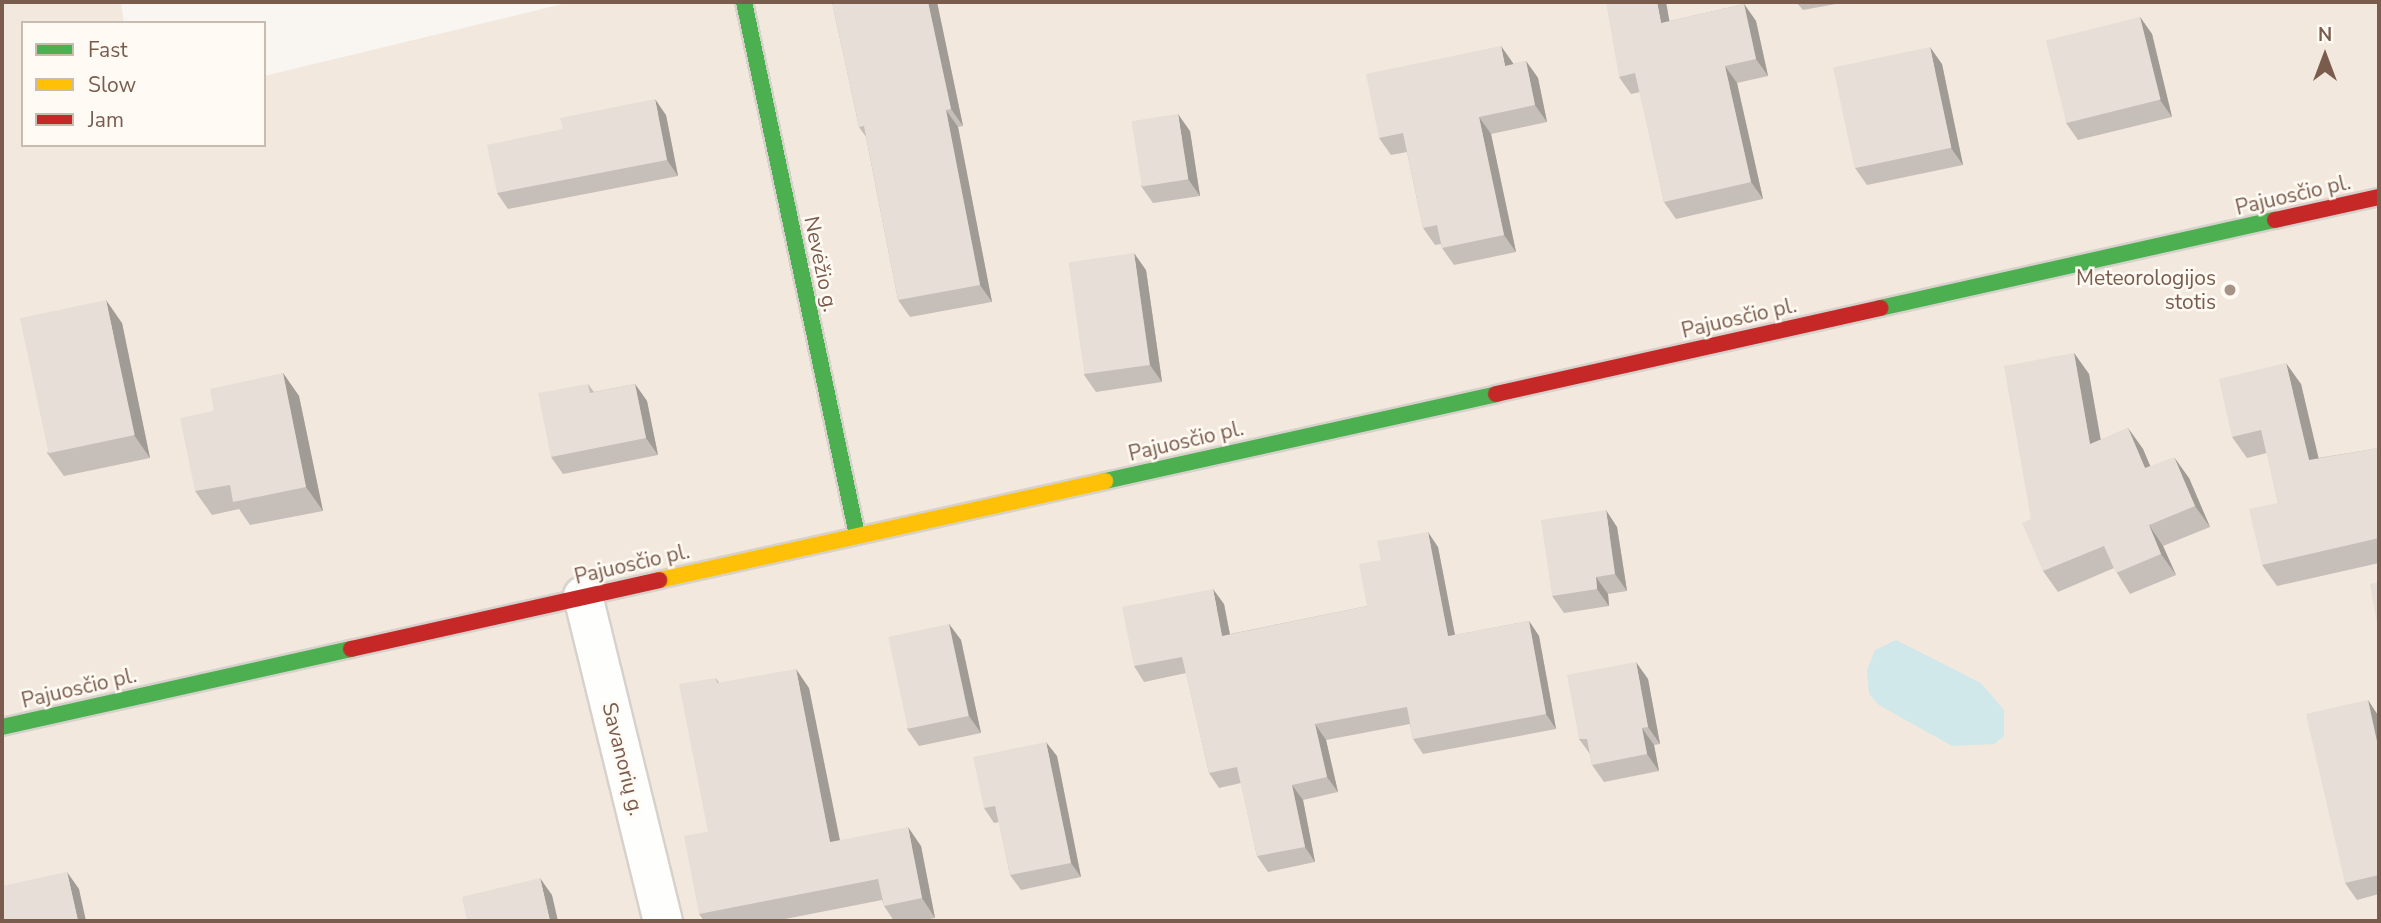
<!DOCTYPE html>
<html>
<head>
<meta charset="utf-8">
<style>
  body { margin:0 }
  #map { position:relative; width:2381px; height:923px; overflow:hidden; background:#f9f5f0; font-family:"Nunito Sans",sans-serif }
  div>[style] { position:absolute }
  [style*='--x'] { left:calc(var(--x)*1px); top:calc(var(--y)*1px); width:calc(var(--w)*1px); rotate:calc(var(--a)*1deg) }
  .residential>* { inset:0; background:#f2e8de }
  .water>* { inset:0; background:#d0e8ea }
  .roads { filter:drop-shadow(2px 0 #d7d1cb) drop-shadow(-2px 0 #d7d1cb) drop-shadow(0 2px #d7d1cb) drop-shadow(0 -2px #d7d1cb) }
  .street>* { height:38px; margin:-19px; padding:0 19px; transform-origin:19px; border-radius:19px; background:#fefefd }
  .fast>* { height:16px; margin:-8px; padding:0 8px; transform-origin:8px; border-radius:8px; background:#4caf50 }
  .slow>* { height:16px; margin:-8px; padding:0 8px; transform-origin:8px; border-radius:8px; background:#ffc107 }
  .jam>* { height:16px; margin:-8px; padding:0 8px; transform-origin:8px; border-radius:8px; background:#c62828 }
  .wall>* { inset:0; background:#c6bfb9 }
  .shaded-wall>* { inset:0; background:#a19b96 }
  .building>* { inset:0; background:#e6ded7; transform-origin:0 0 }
  .dots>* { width:19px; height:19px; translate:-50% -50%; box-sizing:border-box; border:4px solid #fffaf3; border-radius:50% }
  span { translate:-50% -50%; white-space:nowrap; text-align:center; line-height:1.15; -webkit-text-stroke:5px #fffaf3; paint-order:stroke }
  .street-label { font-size:21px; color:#7a5c4d }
  .poi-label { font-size:21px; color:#7a5c4d }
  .right { translate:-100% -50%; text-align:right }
  .frame { position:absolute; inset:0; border:4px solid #7a5c4d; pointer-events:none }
  .legend { position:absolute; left:21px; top:21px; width:245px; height:126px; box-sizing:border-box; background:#fffaf3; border:2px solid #cabbb1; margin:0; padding:9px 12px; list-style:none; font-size:21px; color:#7a5c4d }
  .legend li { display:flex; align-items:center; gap:14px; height:35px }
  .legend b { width:35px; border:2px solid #cabbb1 }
  .north { position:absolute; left:2290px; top:21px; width:70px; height:70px; -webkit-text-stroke:5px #fffaf3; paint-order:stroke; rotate:0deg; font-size:19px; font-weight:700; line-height:28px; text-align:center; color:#7a5c4d }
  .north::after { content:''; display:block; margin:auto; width:24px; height:32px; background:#7a5c4d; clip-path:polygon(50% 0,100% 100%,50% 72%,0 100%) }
</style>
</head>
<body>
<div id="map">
  <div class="residential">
    <i style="clip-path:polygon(2px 2px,121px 2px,124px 23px,23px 23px,23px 145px,264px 145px,264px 76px,571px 2px,2379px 2px,2379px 921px,2px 921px)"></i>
  </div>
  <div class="water">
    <i style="clip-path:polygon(1896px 640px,1981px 683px,2004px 710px,2004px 736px,1994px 744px,1952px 746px,1879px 705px,1869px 694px,1867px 670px,1875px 650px)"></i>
  </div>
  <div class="roads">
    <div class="street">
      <i style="--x:583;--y:596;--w:335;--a:76.2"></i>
    </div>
    <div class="fast">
      <i style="--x:744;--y:2;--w:545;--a:78.03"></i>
      <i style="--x:1880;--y:308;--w:405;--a:-12.6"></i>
      <i style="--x:1105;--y:481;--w:401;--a:-12.5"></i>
      <i style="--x:2;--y:727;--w:358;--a:-12.6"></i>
    </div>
    <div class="slow">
      <i style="--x:659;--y:580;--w:457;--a:-12.5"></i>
    </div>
    <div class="jam">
      <i style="--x:2275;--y:220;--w:107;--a:-12.5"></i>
      <i style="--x:1496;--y:394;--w:394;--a:-12.6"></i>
      <i style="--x:351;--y:649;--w:316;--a:-12.6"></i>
    </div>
  </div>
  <div class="wall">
    <i style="clip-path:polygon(832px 2px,937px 2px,963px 126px,958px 127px,992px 302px,910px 317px,898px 300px,866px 137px,859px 127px)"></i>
    <i style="clip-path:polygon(1796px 2px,1847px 2px,1803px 10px)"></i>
    <i style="clip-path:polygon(1744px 4px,1756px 21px,1768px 76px,1737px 83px,1763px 199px,1676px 219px,1664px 202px,1640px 92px,1631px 94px,1619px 77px,1670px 21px)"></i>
    <i style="clip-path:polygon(2140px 17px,2152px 34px,2172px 117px,2078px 140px,2066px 123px)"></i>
    <i style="clip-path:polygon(1526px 61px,1538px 78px,1547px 122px,1491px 134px,1516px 252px,1454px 265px,1442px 248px,1441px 244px,1435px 245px,1423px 228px,1407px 152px,1391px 155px,1379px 138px,1513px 64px)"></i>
    <i style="clip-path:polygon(1942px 64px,1963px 165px,1867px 185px,1855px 168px)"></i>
    <i style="clip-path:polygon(666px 115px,678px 176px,508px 209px,497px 193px,563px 129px)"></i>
    <i style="clip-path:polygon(1190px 131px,1200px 196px,1153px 203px,1141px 186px)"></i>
    <i style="clip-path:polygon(1146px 270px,1162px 382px,1096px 392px,1084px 375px)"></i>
    <i style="clip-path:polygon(122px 323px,150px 458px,64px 476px,47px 453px)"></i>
    <i style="clip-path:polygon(2074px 353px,2089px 374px,2101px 440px,2128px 428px,2143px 449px,2150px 466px,2189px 478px,2210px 527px,2163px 546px,2176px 575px,2130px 594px,2114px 568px,2058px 592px,2043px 571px,2031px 519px)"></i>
    <i style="clip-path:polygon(283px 373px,299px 396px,323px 511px,250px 525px,239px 509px,212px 515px,195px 491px,214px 411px)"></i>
    <i style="clip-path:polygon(588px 384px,594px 392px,635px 384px,647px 401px,658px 455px,563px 474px,551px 457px)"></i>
    <i style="clip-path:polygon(2301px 384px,2318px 458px,2379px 448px,2379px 563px,2277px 586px,2262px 565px,2278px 503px,2267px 453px,2247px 458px,2232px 437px)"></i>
    <i style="clip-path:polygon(1617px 527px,1627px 591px,1608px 594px,1609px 606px,1564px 613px,1552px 596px)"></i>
    <i style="clip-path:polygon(1438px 547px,1455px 635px,1529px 621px,1539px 636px,1556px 729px,1423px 754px,1413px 739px,1410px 724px,1326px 740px,1338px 792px,1303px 800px,1315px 862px,1268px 872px,1257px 856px,1241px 783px,1219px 788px,1209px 773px,1186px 673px,1144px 682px,1134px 666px,1224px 604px,1230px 634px,1367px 606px,1381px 560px)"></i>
    <i style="clip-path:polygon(949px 624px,961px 640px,981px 733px,919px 746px,907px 729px)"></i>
    <i style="clip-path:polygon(716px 678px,719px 683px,809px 688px,840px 840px,921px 846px,935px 918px,917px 921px,894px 921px,884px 906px,882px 900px,775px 921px,704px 921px,699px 914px,708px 832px)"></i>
    <i style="clip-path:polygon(1648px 679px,1660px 744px,1654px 745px,1659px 771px,1604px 782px,1592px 765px,1590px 754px,1579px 739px)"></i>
    <i style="clip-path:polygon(2368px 700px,2379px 717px,2379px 894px,2357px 900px,2345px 883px)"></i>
    <i style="clip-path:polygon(1057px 756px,1081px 877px,1021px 890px,1010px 875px,999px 822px,994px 823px,984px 808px)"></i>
  </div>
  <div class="shaded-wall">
    <i style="clip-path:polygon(928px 2px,937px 2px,963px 126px,951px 109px)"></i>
    <i style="clip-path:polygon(1657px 2px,1666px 2px,1673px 40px,1661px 23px)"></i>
    <i style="clip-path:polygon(1744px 4px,1756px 21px,1768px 76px,1756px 59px)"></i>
    <i style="clip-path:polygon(2140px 17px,2152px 34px,2172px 117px,2160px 100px)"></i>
    <i style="clip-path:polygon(1501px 46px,1513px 63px,1517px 83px,1505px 66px)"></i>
    <i style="clip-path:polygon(1930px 47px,1942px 64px,1963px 165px,1951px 148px)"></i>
    <i style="clip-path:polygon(1526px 61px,1538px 78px,1547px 122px,1535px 105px)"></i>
    <i style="clip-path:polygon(1725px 66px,1737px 83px,1763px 199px,1751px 182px)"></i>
    <i style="clip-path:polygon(655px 99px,666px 115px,678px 176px,667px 160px)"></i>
    <i style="clip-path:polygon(946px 110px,958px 127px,992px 302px,980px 285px)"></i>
    <i style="clip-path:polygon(1178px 114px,1190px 131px,1200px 196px,1188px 179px)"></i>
    <i style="clip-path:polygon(1479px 117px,1491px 134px,1516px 252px,1504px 235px)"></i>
    <i style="clip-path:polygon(1134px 253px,1146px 270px,1162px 382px,1150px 365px)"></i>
    <i style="clip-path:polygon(106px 300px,122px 323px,150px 458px,134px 435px)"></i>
    <i style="clip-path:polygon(2074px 353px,2089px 374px,2105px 465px,2090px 444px)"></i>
    <i style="clip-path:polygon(2286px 363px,2301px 384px,2324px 481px,2309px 460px)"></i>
    <i style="clip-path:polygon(283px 373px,299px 396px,323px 511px,306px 487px)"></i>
    <i style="clip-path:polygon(635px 384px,647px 401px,658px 455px,646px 438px)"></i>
    <i style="clip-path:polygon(2128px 428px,2143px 449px,2160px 489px,2145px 468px)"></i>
    <i style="clip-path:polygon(2174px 457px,2189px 478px,2210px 527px,2195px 506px)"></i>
    <i style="clip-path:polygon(1606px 510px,1617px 527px,1627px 591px,1615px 574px)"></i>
    <i style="clip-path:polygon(2149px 525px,2163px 546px,2176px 575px,2161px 554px)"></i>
    <i style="clip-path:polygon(1428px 532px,1438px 547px,1458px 651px,1448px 636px)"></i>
    <i style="clip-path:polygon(1596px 577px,1608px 594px,1609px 606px,1597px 589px)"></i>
    <i style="clip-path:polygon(1213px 589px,1224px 604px,1233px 651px,1222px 636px)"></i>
    <i style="clip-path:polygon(1529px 621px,1539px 636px,1556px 729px,1546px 714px)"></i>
    <i style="clip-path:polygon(949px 624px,961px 640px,981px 733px,969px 716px)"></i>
    <i style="clip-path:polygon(1636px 662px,1648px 679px,1660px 744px,1648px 727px)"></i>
    <i style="clip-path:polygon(796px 669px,809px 688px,844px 861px,830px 842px)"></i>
    <i style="clip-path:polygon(2368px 700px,2379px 717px,2379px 751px)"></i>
    <i style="clip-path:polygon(1315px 724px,1326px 740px,1338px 792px,1327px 777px)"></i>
    <i style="clip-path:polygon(1642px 728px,1654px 745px,1659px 771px,1647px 754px)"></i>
    <i style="clip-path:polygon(1046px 742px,1057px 756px,1081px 877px,1071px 863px)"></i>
    <i style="clip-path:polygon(1292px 785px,1303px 800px,1315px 862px,1305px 847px)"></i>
    <i style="clip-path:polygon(908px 827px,921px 846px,935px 918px,922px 898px)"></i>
    <i style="clip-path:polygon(67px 872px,79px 889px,86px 921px,78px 921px)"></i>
    <i style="clip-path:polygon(540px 878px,552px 895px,558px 921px,550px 921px)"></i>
  </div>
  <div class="building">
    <i style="clip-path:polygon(832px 2px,928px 2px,951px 109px,946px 110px,980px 285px,898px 300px,864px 126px,859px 127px)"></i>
    <i style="clip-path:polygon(1606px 2px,1657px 2px,1661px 23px,1744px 4px,1756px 59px,1725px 66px,1751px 182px,1664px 202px,1635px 73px,1619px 77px)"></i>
    <i style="left:2140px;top:17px;width:85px;height:97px;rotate:76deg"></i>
    <i style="clip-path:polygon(1501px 46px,1505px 66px,1526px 61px,1535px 105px,1479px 117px,1504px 235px,1442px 248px,1437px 225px,1423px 228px,1403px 133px,1379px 138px,1366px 74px)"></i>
    <i style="left:1930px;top:47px;width:103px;height:99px;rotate:78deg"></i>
    <i style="clip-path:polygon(655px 99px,667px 160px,497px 193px,487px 145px,563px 129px,560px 118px)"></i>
    <i style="left:1178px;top:114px;width:66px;height:47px;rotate:81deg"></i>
    <i style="left:1134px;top:253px;width:113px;height:66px;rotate:82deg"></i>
    <i style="left:106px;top:300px;width:138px;height:88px;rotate:78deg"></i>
    <i style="clip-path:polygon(2074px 353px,2090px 444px,2128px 428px,2145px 468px,2174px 457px,2195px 506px,2149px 525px,2161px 554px,2116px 573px,2104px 546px,2043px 571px,2022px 523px,2031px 519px,2004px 366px)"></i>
    <i style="clip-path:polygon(2286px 363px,2309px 460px,2379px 448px,2379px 538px,2262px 565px,2249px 509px,2278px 503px,2261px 430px,2232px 437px,2219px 379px)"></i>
    <i style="clip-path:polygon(283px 373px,306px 487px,233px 502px,230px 485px,195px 491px,180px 418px,214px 411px,210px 389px)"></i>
    <i style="clip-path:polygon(588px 384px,590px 393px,635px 384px,646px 438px,551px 457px,538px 393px)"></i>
    <i style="clip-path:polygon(1606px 510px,1615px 574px,1596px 577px,1597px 589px,1552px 596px,1541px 520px)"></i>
    <i style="clip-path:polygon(1428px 532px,1448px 636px,1529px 621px,1546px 714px,1413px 739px,1407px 707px,1315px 724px,1327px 777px,1292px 785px,1305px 847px,1257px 856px,1237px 767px,1209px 773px,1182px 657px,1134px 666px,1122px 607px,1213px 589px,1222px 636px,1367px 606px,1359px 564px,1381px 560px,1377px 541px)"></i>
    <i style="clip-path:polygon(2379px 582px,2379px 634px,2370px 584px)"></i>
    <i style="left:949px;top:624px;width:94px;height:62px;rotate:78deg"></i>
    <i style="clip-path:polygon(1636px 662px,1648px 727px,1642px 728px,1647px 754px,1592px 765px,1587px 739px,1579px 739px,1567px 675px)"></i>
    <i style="clip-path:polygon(796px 669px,830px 842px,908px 827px,922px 898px,884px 906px,878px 879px,699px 914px,684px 836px,708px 832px,679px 684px,716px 678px,717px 683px)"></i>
    <i style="clip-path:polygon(2368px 700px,2379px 751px,2379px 875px,2345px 883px,2306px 714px)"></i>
    <i style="clip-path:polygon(1046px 742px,1071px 863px,1010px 875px,995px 806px,984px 808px,973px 757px)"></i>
    <i style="clip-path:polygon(67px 872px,78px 921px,2px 921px,2px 886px)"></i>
    <i style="clip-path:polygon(540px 878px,550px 921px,467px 921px,462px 897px)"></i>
  </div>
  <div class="dots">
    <i style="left:2230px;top:290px;background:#a69286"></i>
  </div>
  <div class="street-label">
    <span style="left:2293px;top:195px;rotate:-13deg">Pajuosčio pl.</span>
    <span style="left:821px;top:264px;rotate:78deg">Nevėžio g.</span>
    <span style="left:1739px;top:318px;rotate:-13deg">Pajuosčio pl.</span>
    <span style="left:1186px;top:441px;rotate:-13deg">Pajuosčio pl.</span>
    <span style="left:632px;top:564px;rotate:-13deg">Pajuosčio pl.</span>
    <span style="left:79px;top:688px;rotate:-13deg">Pajuosčio pl.</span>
    <span style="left:623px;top:759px;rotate:76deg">Savanorių g.</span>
  </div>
  <div class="poi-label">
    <span class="right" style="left:2216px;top:290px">Meteorologijos<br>stotis</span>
  </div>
  <div class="frame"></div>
  <ul class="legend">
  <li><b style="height:9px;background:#4caf50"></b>Fast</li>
  <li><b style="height:9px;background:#ffc107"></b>Slow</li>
  <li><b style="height:9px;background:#c62828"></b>Jam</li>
  </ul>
  <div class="north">N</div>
</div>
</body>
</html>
